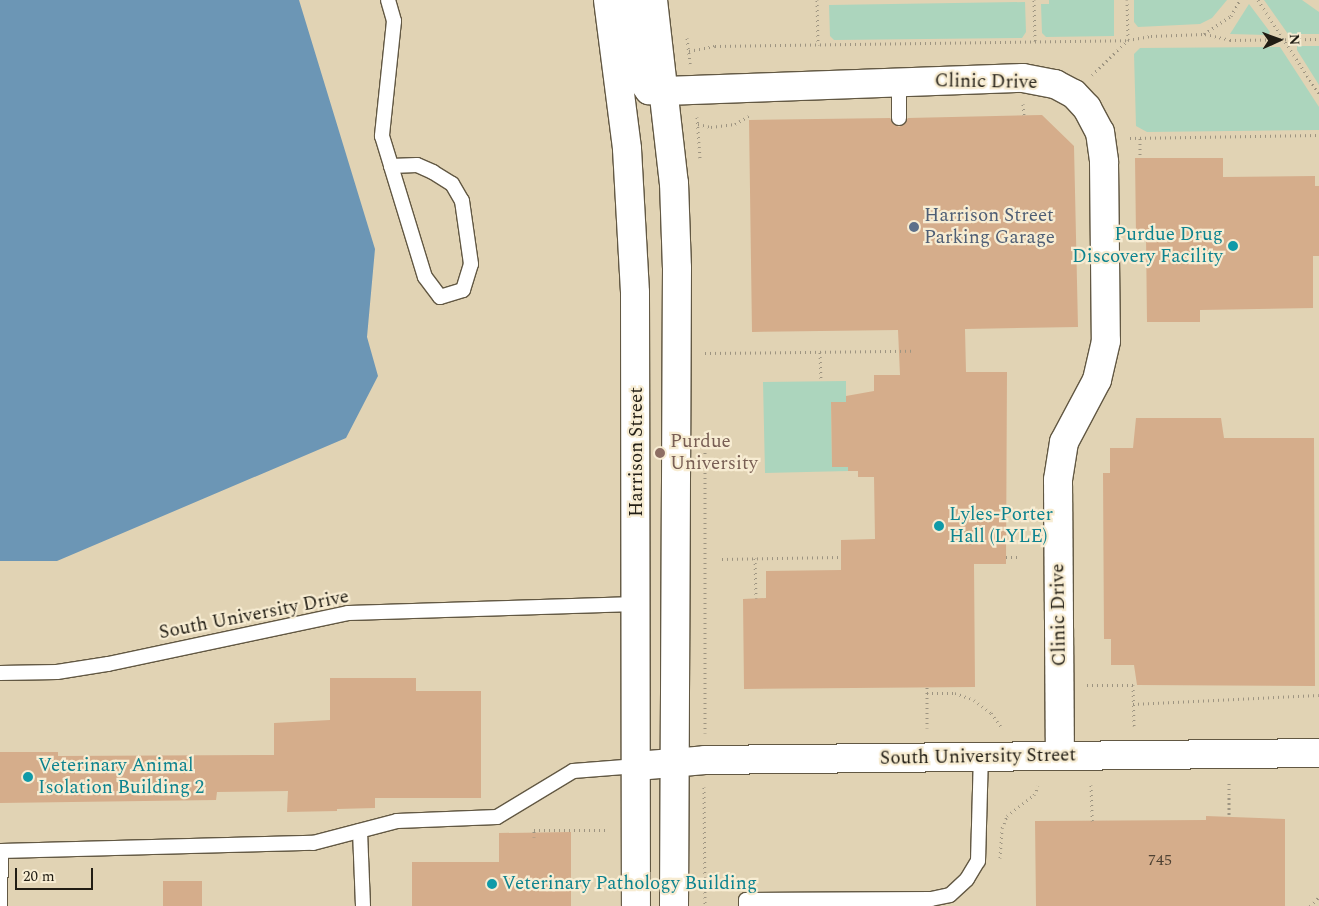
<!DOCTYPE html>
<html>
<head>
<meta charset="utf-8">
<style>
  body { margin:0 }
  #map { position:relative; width:1319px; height:906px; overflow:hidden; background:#eadec5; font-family:Spectral,serif }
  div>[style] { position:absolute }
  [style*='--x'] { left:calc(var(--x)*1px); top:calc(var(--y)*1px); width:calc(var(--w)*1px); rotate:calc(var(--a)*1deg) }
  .built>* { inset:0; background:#e1d3b4; transform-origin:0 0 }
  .green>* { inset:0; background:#acd5bd }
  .water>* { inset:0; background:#6c96b5 }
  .building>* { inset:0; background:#d5ad8b; transform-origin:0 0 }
  .path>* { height:3px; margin-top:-1.5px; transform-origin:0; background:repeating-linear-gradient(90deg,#9d9481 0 1px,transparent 0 5px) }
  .roads { filter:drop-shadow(1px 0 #625843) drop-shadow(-1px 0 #625843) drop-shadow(0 1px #625843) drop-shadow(0 -1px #625843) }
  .lane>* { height:14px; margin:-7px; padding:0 7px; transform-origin:7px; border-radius:7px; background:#fff }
  .street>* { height:28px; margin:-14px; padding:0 14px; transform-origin:14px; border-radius:14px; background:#fff }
  .secondary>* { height:28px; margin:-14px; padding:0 14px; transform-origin:14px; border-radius:14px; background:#fff }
  .dots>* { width:14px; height:14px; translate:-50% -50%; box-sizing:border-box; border:2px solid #f7ecd2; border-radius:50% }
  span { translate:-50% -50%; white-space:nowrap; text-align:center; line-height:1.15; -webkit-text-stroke:4.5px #f7ecd2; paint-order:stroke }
  .number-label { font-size:16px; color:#4e4132 }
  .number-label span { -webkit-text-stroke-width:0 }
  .street-label { font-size:19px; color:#211d14 }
  .service-label { font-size:19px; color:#4e5e75 }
  .left { translate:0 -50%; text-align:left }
  .culture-label { font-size:19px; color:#0d838f }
  .right { translate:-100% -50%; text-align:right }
  .education-label { font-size:19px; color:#785e54 }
  .north { position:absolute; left:1254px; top:15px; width:50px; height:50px; -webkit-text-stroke:4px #f7ecd2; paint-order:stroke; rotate:88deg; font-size:14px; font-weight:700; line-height:20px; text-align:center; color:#211d14 }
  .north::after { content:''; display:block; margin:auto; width:18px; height:22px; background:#211d14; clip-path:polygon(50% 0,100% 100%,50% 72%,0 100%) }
  .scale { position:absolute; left:15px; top:868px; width:78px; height:22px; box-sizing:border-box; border:2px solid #211d14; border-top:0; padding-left:6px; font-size:15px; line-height:18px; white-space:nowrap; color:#211d14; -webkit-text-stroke:4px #f7ecd2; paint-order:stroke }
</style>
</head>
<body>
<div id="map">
  <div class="built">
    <i style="left:0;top:0;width:1319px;height:906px"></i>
  </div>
  <div class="green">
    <i style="clip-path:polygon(1049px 0,1114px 0,1114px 36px,1046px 37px,1042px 33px,1041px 4px,1049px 4px)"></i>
    <i style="clip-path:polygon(1134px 0,1227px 0,1212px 18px,1200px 24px,1138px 27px,1134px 22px)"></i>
    <i style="clip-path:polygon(1264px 0,1302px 0,1319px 12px,1319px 34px,1288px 34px)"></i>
    <i style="clip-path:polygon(1025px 2px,1026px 32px,1022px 38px,834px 40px,830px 36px,829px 5px)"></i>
    <i style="clip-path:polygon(1249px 4px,1270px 32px,1268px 35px,1230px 34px)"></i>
    <i style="clip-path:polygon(1297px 46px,1319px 46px,1319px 85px,1297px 50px)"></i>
    <i style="clip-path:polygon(1280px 47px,1319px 107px,1319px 130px,1147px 132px,1136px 126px,1134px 54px,1140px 48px)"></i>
    <i style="clip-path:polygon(846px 381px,846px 402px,831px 402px,832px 467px,848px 467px,848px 471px,765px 473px,763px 382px)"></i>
  </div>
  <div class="water">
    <i style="clip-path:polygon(0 0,299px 0,375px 249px,367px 337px,378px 376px,346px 438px,57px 561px,0 561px)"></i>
  </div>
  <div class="building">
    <i style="clip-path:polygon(1042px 115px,1074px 146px,1078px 327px,965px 329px,966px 372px,1007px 372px,1006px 564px,974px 564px,975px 687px,744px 689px,743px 599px,766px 598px,766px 571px,841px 570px,841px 540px,875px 539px,874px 477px,858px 477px,858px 471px,848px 471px,848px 467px,832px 467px,831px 402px,846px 402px,846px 396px,874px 391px,874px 375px,900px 375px,898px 330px,752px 332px,749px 120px,890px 118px,899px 127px,908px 118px)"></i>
    <i style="clip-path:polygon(1135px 158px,1223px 158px,1223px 177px,1315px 176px,1315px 186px,1319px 186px,1319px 256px,1313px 256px,1313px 308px,1200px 310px,1200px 322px,1147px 322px,1146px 235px,1136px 235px)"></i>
    <i style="clip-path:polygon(1136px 418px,1221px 418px,1224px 438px,1314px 438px,1315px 686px,1137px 685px,1134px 665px,1111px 665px,1111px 639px,1104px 639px,1103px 473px,1110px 473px,1110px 448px,1133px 448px)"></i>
    <i style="clip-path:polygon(330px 678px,416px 678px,416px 691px,481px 691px,481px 798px,375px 798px,375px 808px,337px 809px,337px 811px,287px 812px,288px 791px,217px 792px,216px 800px,0 803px,0 752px,58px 752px,58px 756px,274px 755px,274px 723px,330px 720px)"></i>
    <i style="clip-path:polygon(1206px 816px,1285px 819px,1285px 906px,1036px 906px,1035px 821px,1206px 820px)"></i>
    <i style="clip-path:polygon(571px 832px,571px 906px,412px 906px,412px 862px,499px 862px,499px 833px)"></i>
    <i style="left:163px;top:881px;width:39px;height:25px"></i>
  </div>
  <div class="path">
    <i style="--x:817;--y:0;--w:45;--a:88.7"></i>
    <i style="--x:1034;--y:0;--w:41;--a:88.6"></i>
    <i style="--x:1258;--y:0;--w:112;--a:57"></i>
    <i style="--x:1205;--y:34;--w:26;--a:13"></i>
    <i style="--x:1230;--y:40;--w:89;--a:-0.6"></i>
    <i style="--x:687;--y:38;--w:26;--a:83"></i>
    <i style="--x:689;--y:51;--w:26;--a:-11"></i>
    <i style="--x:715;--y:46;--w:413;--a:-0.8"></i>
    <i style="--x:1128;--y:40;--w:23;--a:-10"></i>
    <i style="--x:1151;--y:36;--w:53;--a:-2.2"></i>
    <i style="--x:1204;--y:34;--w:32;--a:-34"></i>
    <i style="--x:1231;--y:16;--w:18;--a:-61"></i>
    <i style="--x:1092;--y:75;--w:50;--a:-44.2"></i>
    <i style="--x:1128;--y:40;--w:40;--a:-91.4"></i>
    <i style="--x:1023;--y:104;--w:11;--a:85"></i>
    <i style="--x:697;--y:117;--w:41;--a:85.8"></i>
    <i style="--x:698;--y:124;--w:13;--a:13"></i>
    <i style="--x:711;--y:127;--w:24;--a:-7"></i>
    <i style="--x:735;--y:124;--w:16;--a:-30"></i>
    <i style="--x:1130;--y:138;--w:189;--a:-0.9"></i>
    <i style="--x:1140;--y:138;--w:20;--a:90"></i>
    <i style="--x:820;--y:352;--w:29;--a:88"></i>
    <i style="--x:705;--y:353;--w:207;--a:-0.6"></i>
    <i style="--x:1006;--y:557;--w:12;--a:0"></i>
    <i style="--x:755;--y:558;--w:40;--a:88.6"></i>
    <i style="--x:722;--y:559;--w:119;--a:-1"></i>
    <i style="--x:1087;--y:685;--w:46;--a:0"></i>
    <i style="--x:1133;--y:685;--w:41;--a:88.6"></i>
    <i style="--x:927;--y:687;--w:41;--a:90"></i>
    <i style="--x:927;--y:693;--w:28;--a:0"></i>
    <i style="--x:955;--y:693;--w:20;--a:20"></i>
    <i style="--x:974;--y:700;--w:21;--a:37"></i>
    <i style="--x:991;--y:713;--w:19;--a:54"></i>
    <i style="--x:1133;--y:704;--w:186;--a:-2.8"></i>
    <i style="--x:705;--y:733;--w:281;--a:-90"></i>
    <i style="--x:1229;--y:783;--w:33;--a:90"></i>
    <i style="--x:1091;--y:785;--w:36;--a:88"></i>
    <i style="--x:704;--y:787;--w:119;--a:89.5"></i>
    <i style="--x:534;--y:837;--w:7;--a:-90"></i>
    <i style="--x:534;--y:830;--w:74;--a:0"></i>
    <i style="--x:1000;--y:858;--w:30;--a:-86"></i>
    <i style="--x:1002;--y:828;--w:13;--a:-67"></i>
    <i style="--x:1007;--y:816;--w:34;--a:-38"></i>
    <i style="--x:1034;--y:795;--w:10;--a:-66"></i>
    <i style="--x:1310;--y:906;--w:13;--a:-45"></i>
  </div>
  <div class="roads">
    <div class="lane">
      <i style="--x:388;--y:0;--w:22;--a:74"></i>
      <i style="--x:394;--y:21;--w:116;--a:96"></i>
      <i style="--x:382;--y:136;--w:31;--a:73"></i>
      <i style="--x:391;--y:166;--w:116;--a:73"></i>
      <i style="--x:425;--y:277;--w:25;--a:53"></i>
      <i style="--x:440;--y:297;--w:24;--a:-17"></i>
      <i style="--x:463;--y:290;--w:27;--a:-73"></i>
      <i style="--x:471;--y:264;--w:64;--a:-98.1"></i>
      <i style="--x:462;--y:201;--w:20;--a:-120"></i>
      <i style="--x:452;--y:184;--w:22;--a:-148"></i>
      <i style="--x:433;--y:172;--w:17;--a:-156"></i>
      <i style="--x:417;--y:165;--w:26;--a:178"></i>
      <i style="--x:899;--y:118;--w:36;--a:-90"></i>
      <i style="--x:0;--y:673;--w:57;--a:-1"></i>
      <i style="--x:57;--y:672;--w:52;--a:-8.9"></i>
      <i style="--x:108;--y:664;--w:245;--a:-12"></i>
      <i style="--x:348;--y:613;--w:289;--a:-1.8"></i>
      <i style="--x:360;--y:831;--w:75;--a:87.7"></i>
      <i style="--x:0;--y:906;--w:55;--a:-89"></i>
      <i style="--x:1;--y:851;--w:312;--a:-1.5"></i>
      <i style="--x:313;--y:843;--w:87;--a:-14.7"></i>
      <i style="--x:397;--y:821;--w:100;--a:-2.3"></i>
      <i style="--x:497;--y:817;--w:89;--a:-31.2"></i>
      <i style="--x:573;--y:771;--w:64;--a:-4.5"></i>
      <i style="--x:746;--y:906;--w:6;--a:-90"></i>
      <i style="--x:746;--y:900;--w:185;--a:-0.3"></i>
      <i style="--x:931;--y:899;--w:19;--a:-12"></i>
      <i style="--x:950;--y:895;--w:23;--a:-43"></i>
      <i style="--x:967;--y:879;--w:21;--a:-59"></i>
      <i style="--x:978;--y:861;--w:105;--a:-88.4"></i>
    </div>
    <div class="street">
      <i style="--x:665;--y:91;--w:358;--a:-2.1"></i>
      <i style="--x:1023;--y:78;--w:33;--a:11"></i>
      <i style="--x:1055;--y:84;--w:21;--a:28"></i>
      <i style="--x:1074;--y:94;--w:19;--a:47"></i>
      <i style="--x:1087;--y:108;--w:27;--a:62"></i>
      <i style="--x:1100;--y:132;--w:30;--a:82"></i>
      <i style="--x:1104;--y:162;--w:179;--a:89.4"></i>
      <i style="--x:1106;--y:341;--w:40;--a:103"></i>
      <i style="--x:1097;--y:380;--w:70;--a:118"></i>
      <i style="--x:1064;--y:442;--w:38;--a:99"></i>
      <i style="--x:1058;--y:480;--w:276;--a:89.6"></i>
      <i style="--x:637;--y:766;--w:68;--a:-5"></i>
      <i style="--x:705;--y:760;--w:614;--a:-0.65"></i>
    </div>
    <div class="secondary">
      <i style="--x:608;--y:0;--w:150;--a:82.7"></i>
      <i style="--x:627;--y:149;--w:144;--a:86.8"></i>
      <i style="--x:635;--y:293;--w:613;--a:89.91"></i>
      <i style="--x:631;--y:0;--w:80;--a:82.8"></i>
      <i style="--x:641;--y:79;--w:14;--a:54"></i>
      <i style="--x:649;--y:90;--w:16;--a:4"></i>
      <i style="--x:653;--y:0;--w:184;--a:83.5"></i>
      <i style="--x:674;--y:183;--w:85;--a:88"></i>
      <i style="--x:677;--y:268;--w:638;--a:90.27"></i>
    </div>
  </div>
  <div class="dots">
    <i style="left:914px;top:227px;background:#5c6f8a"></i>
    <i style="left:1233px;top:246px;background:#0f9aa8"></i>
    <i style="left:660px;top:453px;background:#8d6e63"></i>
    <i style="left:939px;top:526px;background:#0f9aa8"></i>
    <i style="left:28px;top:777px;background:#0f9aa8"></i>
    <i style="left:492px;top:884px;background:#0f9aa8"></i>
  </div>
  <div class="number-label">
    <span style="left:1160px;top:860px">745</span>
  </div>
  <div class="street-label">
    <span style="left:986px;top:82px;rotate:1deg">Clinic Drive</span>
    <span style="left:637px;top:452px;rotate:-90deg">Harrison Street</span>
    <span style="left:254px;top:615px;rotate:-11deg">South University Drive</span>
    <span style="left:1059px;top:615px;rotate:-91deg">Clinic Drive</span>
    <span style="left:978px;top:757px;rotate:-1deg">South University Street</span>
  </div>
  <div class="service-label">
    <span class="left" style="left:924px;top:227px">Harrison Street<br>Parking Garage</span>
  </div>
  <div class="culture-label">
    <span class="right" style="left:1223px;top:246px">Purdue Drug<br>Discovery Facility</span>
    <span class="left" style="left:949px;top:526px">Lyles-Porter<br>Hall (LYLE)</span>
    <span class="left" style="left:38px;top:777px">Veterinary Animal<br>Isolation Building 2</span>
    <span class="left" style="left:502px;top:884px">Veterinary Pathology Building</span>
  </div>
  <div class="education-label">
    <span class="left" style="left:670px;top:453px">Purdue<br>University</span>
  </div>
  <div class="north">N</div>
  <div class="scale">20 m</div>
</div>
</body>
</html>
